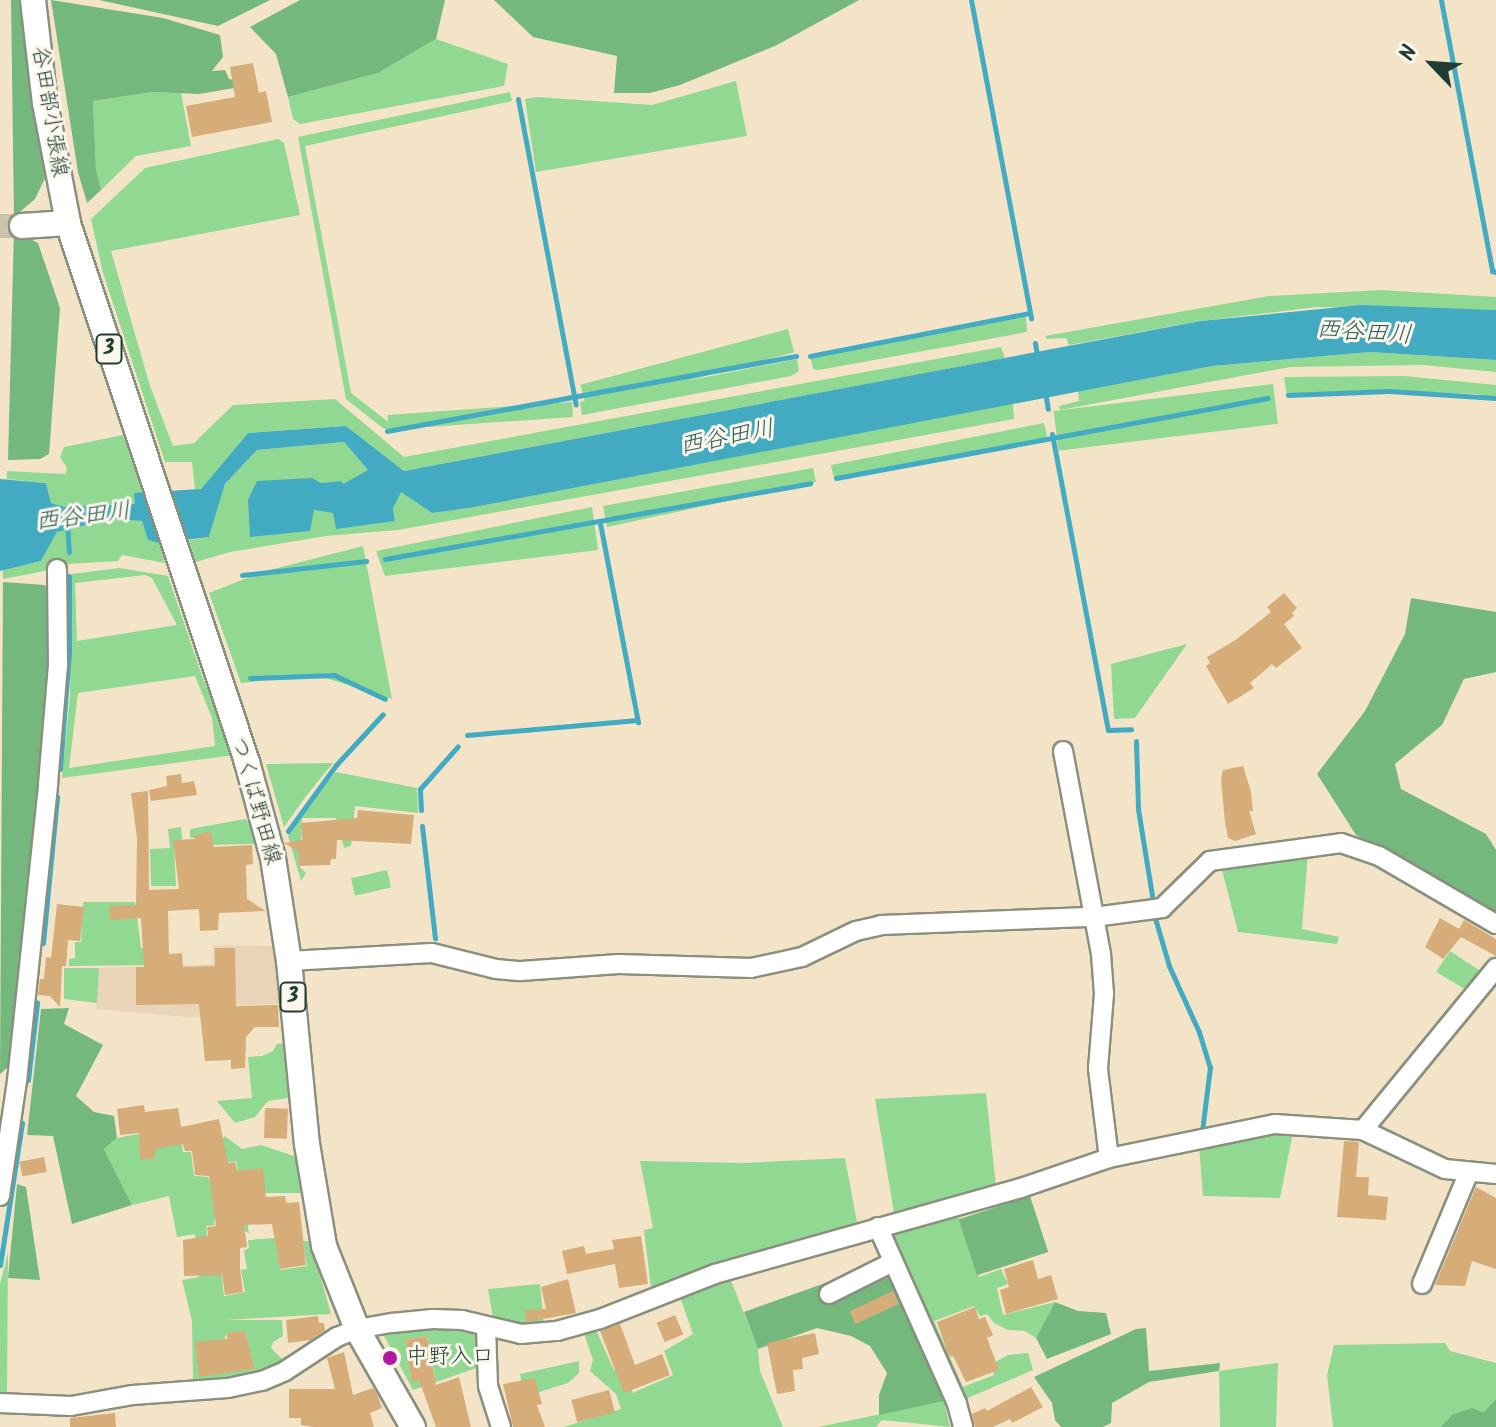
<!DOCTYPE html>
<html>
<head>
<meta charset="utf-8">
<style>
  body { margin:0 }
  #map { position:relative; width:1496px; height:1427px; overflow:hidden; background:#f3e4c8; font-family:Kalam,"Klee One",sans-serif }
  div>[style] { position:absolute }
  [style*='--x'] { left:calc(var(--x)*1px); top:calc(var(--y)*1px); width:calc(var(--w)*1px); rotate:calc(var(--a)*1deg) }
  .built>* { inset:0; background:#e9d4b7 }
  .green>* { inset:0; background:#91d893; transform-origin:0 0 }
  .forest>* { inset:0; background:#74b87d; transform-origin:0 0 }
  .water>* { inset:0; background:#42abc1 }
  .stream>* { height:5px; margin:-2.5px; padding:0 2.5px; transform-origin:2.5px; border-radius:2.5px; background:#42abc1 }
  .building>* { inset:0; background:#d6ad79; transform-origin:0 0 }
  .major-tunnel>* { height:24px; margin-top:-12px; transform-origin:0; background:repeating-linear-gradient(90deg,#c9c3aa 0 24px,transparent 0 36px) }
  .roads { filter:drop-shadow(2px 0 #89907e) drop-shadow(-2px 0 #89907e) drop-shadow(0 2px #89907e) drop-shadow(0 -2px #89907e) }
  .minor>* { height:18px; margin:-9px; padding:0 9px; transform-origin:9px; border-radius:9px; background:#fff }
  .major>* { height:24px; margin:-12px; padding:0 12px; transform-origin:12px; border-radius:12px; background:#fff }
  .dots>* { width:22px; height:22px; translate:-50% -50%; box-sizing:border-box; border:4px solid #fbf7ec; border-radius:50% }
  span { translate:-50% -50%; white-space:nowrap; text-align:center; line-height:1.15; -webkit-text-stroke:6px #fbf7ec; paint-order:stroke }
  .shield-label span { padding:2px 6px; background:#fbf7ec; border:2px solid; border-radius:6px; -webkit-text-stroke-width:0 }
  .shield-label { font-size:20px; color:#1f3d34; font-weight:700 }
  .street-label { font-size:22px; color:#1f3d34 }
  .poi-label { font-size:22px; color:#1f3d34 }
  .left { translate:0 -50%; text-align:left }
  .water-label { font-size:24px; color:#2a5e5e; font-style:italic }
  .north { position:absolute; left:1392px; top:24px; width:80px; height:80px; -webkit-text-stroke:6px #fbf7ec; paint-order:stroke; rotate:295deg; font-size:22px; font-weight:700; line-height:32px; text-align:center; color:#1f3d34 }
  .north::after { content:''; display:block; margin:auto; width:28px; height:36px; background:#1f3d34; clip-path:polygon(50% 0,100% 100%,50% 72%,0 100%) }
</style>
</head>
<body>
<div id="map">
  <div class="built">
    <i style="clip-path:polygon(213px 945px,275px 946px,282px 1004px,234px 1005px,233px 1016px,187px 1017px,96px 1009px,99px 968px,213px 964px)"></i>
  </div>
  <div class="green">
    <i style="clip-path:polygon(436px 39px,508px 64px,504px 86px,300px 124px,293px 119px,288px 97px,378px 73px)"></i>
    <i style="clip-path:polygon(736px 81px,747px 136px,536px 172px,525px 99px,537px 97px,652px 105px)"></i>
    <i style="clip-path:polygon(153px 92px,181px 93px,191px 146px,136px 156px,101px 190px,96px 169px,93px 101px)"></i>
    <i style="clip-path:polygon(510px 92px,512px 101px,305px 146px,351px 393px,396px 428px,384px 429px,346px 399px,298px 137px)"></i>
    <i style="clip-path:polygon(278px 139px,284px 143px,300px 215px,111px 251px,150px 386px,173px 446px,194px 443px,233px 405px,335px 399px,404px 457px,1001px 347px,1005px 358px,404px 471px,346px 426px,248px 433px,201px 489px,195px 490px,192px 462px,165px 462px,103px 273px,91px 219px,145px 168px)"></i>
    <i style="clip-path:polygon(1381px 290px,1496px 297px,1496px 310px,1317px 307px,1201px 321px,1069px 345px,1066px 338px,1047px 339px,1045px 336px,1269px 296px)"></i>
    <i style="clip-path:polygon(1026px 316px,1027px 332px,819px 370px,813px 369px,811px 359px)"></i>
    <i style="left:788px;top:329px;width:24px;height:215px;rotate:75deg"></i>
    <i style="clip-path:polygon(1370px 352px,1496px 360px,1496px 372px,1423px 365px,1290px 367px,1060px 410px,1059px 406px,1079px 401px,1078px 391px,1212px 366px)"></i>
    <i style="clip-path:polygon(797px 359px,799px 371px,791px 376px,582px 415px,580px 402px)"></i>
    <i style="clip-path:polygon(1404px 376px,1496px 385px,1496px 399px,1477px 394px,1405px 391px,1287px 397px,1284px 377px)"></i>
    <i style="left:1273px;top:384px;width:40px;height:221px;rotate:83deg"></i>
    <i style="left:572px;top:402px;width:15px;height:185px;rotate:86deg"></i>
    <i style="clip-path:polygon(1013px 403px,1014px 419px,398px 530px,326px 536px,230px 552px,196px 562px,189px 540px,209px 537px,225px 484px,257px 450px,344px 442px,368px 470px,343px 485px,341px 481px,321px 483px,314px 510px,395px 521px,393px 508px,400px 491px,432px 513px,469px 508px)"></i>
    <i style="clip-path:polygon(1044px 423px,1048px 440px,834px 479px,831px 465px)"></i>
    <i style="clip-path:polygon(123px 435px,143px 493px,136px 504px,65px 507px,51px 503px,46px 483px,7px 479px,7px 471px,65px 474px,67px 468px,60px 457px,64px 447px)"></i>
    <i style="clip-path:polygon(813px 468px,816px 482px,607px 527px,603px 506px)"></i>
    <i style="clip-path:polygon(592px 507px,598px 550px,385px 576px,376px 551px)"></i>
    <i style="clip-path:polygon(112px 519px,142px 521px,148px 539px,159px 543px,165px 563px,122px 555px,118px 561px,52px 565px,45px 571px,3px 579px,3px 570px,41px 561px,57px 532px)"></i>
    <i style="clip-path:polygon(363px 546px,392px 699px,316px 675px,241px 683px,209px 593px,262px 572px)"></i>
    <i style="clip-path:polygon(evenodd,119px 568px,168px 576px,202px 676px,234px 755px,62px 778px,70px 695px,72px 574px,119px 568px,145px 575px,152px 578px,177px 625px,77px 641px,75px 583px,145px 575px,119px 568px,195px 676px,212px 718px,215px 746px,69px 768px,78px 693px,195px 676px)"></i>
    <i style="clip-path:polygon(1187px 644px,1135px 718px,1114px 719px,1111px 664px)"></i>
    <i style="clip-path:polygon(333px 763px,306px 796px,284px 827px,266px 764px)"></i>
    <i style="clip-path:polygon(336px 772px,417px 788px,418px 813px,355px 806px,351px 846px,344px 848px,336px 818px,302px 818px,300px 867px,306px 873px,301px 881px,288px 836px,306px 807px)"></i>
    <i style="clip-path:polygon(245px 819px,251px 823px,256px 844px,199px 845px,196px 838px,190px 838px,190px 829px)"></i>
    <i style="clip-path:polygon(181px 827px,183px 847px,174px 848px,176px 886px,151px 886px,150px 849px,170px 848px,168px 829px)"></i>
    <i style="clip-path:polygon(1308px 853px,1302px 929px,1339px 937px,1337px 944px,1238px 932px,1221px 866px)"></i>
    <i style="left:387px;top:870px;width:18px;height:37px;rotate:77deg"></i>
    <i style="clip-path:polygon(83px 902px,135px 902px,141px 948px,148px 948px,157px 965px,69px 966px,69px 959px,75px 958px,75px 942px,81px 942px)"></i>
    <i style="clip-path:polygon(1450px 951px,1482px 972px,1465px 989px,1436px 972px)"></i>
    <i style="clip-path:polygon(99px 968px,97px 1003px,64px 999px,64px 968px)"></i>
    <i style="clip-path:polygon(286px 1043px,288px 1098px,268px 1101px,255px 1117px,235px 1123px,217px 1101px,252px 1098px,248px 1057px,262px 1056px,273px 1051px,277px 1044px)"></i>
    <i style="clip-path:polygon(986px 1093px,996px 1187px,894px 1213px,875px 1099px)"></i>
    <i style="clip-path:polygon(evenodd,180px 1126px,183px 1152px,191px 1152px,194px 1176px,208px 1177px,212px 1188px,239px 1181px,236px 1161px,225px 1163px,221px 1141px,225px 1136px,242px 1149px,261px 1145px,297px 1157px,301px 1193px,243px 1193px,249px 1234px,229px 1218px,214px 1220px,215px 1225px,206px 1226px,211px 1272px,221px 1272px,224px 1296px,245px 1292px,241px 1270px,247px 1269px,244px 1251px,249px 1248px,248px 1240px,276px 1238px,280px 1270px,307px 1266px,303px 1241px,310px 1241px,331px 1314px,224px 1320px,282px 1320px,283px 1336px,273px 1342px,271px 1348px,284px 1361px,280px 1366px,246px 1378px,193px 1382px,192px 1321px,182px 1280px,199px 1277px,195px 1234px,177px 1237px,169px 1196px,132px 1205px,104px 1149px,117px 1138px,180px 1126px,245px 1332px,255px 1369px,229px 1372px,225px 1338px,227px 1333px,245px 1332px)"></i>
    <i style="clip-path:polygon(1293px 1132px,1280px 1198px,1203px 1196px,1199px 1146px)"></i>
    <i style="clip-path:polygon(845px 1158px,857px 1222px,651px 1288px,644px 1230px,653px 1228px,640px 1161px,744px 1163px)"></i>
    <i style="clip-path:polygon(957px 1213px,979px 1277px,1001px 1269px,1008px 1284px,997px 1288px,1003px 1315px,1055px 1302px,1036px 1338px,1025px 1331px,1008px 1330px,994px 1323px,987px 1314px,980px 1316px,974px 1306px,934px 1321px,963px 1387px,994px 1375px,991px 1364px,1008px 1355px,1028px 1353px,1033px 1370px,963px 1400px,893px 1241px,897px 1226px)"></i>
    <i style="clip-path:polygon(8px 1253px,7px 1395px,0 1395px,0 1284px)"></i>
    <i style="clip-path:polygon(730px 1278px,758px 1349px,760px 1371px,783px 1427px,564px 1427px,621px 1409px,616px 1394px,590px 1371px,593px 1360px,584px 1333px,596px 1330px,614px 1370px,622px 1369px,633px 1393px,673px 1375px,664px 1351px,693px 1334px,680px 1297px)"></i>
    <i style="clip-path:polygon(540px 1284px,544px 1325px,523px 1326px,493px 1318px,488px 1289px)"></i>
    <i style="clip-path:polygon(evenodd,430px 1325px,482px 1332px,485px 1365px,413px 1390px,383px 1334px,430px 1325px,427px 1336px,435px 1377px,412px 1381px,405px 1340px,427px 1336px)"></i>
    <i style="clip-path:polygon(1445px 1343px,1450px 1351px,1496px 1363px,1496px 1399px,1484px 1412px,1472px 1408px,1453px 1414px,1440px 1427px,1333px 1427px,1327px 1375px,1334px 1345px)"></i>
    <i style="clip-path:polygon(579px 1361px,579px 1373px,568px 1383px,533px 1394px,523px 1389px,520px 1374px)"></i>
    <i style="clip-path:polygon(1278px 1363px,1276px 1427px,1220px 1427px,1219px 1371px)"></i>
    <i style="clip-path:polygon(944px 1401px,950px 1427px,882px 1420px,876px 1427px,818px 1427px)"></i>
  </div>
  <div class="forest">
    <i style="clip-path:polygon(11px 0,24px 0,30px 86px,47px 174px,35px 199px,14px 217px)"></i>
    <i style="clip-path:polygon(51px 0,163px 18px,220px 35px,223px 57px,212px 71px,225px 70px,229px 79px,239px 81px,240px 87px,199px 94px,153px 92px,93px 101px,96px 169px,101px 190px,87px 203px,78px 172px)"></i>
    <i style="clip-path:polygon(99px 0,270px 0,218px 26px)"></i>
    <i style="clip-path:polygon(300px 0,445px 0,436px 39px,378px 73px,288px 97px,276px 54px,250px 27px)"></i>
    <i style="clip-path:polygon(494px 0,859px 0,775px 46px,680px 85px,650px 93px,614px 93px,617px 56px,533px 37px)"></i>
    <i style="clip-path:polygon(14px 230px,38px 243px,60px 308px,49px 454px,40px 459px,8px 460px)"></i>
    <i style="clip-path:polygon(3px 582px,45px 585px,52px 603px,50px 690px,12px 1064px,0 1074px)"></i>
    <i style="clip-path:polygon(1411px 598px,1496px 612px,1496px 672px,1464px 679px,1442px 725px,1395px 764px,1401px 789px,1486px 834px,1496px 850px,1496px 913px,1356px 835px,1317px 774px,1365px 711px,1405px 634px)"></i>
    <i style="clip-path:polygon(69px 1008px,64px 1024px,103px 1045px,76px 1096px,94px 1112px,114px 1116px,117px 1138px,104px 1149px,132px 1205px,72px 1224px,53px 1136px,27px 1135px,41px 1009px)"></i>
    <i style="clip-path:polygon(17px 1184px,26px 1187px,40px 1280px,8px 1278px)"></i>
    <i style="left:1030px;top:1196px;width:59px;height:75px;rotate:72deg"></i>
    <i style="clip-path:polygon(884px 1262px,944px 1401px,879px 1415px,879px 1395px,887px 1373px,870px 1346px,851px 1336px,817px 1328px,758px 1349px,744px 1312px)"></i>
    <i style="clip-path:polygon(1055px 1302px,1078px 1311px,1106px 1313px,1111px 1334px,1047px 1359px,1036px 1338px)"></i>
    <i style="clip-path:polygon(1146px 1328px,1149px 1371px,1220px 1363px,1219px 1371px,1149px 1382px,1112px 1403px,1111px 1423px,1103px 1427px,1061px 1427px,1055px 1420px,1052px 1403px,1034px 1377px,1136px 1329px)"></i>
    <i style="clip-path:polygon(1496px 1399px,1496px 1427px,1440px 1427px,1453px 1414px,1472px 1408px,1484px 1412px)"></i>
  </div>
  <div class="water">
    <i style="clip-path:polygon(1361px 305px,1496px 310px,1496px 360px,1370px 352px,1212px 366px,469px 508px,432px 513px,401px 492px,393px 508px,395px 521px,336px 529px,333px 513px,314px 510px,310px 531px,250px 537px,248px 500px,257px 481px,312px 478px,321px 483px,341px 481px,343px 484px,368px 470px,344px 442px,257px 450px,225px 484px,209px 537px,159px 543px,148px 540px,142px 521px,112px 519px,57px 532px,41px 561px,0 571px,0 479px,46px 483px,51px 503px,65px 507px,135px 504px,134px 493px,201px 489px,248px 433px,346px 426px,404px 471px,1201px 321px)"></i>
  </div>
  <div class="stream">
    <i style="--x:971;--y:0;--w:324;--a:79.3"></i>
    <i style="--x:1441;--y:0;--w:276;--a:79.3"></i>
    <i style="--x:1492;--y:271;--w:4;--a:14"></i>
    <i style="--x:518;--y:99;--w:311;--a:79.3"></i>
    <i style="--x:1035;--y:343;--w:12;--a:81"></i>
    <i style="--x:810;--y:356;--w:224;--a:-11.1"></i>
    <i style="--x:1045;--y:391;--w:18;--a:81"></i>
    <i style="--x:1288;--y:395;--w:101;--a:-2.3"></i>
    <i style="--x:1389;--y:391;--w:107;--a:3.7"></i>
    <i style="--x:387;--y:431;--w:416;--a:-10.4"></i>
    <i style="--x:1052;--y:434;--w:301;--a:79.3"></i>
    <i style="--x:1108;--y:730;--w:23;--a:-2"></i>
    <i style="--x:836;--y:478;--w:439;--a:-10.5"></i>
    <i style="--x:600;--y:523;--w:203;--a:79.2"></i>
    <i style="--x:67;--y:524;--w:28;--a:86"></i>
    <i style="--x:385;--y:559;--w:432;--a:-10.1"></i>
    <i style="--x:242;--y:575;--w:125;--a:-6.4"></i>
    <i style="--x:250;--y:678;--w:84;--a:-2"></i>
    <i style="--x:334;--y:675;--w:56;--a:25.2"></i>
    <i style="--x:467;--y:735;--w:171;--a:-5"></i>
    <i style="--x:1136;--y:741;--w:68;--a:88.3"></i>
    <i style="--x:1138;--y:809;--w:94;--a:80.8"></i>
    <i style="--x:60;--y:769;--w:116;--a:-85.6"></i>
    <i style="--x:69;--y:653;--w:77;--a:-90"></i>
    <i style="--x:421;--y:810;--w:21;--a:-93"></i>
    <i style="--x:420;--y:789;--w:57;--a:-48.5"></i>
    <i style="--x:422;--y:826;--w:113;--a:83.4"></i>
    <i style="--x:288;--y:831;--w:82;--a:-54"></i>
    <i style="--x:336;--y:765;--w:69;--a:-47.3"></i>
    <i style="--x:1155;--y:918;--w:50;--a:73.7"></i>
    <i style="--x:1169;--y:966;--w:72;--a:65.6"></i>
    <i style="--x:1199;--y:1032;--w:37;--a:73"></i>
    <i style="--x:1210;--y:1067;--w:64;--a:97.1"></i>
    <i style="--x:43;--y:943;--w:147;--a:-84.5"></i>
    <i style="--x:28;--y:1080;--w:78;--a:-83.3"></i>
    <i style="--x:0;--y:1265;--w:144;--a:-81.2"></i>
  </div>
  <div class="building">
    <i style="clip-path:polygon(253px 63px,259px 93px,266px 91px,272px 122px,192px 137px,186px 106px,235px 97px,230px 67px)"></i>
    <i style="clip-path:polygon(1284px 593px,1297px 608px,1292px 613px,1294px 616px,1284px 624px,1302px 648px,1276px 668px,1272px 664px,1250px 683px,1254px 688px,1228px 704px,1206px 666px,1210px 663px,1207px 657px,1237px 639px,1271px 612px,1267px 607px)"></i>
    <i style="clip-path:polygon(1243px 766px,1251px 792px,1253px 811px,1249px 811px,1256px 834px,1235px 841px,1228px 838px,1225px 823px,1221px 779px,1223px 770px)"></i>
    <i style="clip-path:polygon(181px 774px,182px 783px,194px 781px,197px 795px,151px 801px,149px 790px,167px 786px,166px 776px)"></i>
    <i style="clip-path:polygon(148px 791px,149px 890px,179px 889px,173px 840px,195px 839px,194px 836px,210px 831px,214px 847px,252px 845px,253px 864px,246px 865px,247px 899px,266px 911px,219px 913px,218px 930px,200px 931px,199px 909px,168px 911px,169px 954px,182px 953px,183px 967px,215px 966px,215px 948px,235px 948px,236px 1006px,278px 1005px,279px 1027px,255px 1027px,246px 1037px,245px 1068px,231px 1069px,231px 1060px,205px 1061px,199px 1004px,136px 1005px,136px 967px,144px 967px,141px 918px,110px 920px,109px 906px,136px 905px,137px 838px,131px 793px)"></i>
    <i style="clip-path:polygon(358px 810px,414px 815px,411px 844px,337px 840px,336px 859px,331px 859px,330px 865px,299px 866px,299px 852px,284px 843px,302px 840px,301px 823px,357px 818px)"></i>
    <i style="clip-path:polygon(57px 904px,84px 907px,80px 941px,68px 940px,66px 966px,62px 966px,60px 1007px,50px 996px,38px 995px,40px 979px,44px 979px,46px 957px,51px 958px)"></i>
    <i style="clip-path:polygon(1440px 918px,1459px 929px,1464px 920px,1496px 939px,1496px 956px,1461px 937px,1443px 959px,1425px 947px)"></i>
    <i style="clip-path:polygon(144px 1105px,145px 1112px,178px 1108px,181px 1127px,219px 1119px,228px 1163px,235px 1162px,237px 1171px,263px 1168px,266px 1197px,285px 1196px,286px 1203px,299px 1202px,306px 1265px,280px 1269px,272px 1224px,244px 1225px,247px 1247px,240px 1248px,240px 1269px,243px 1292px,225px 1295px,222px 1275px,184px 1276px,183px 1240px,208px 1236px,207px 1227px,216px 1226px,209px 1176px,195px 1175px,192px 1151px,185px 1151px,183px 1144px,155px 1149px,155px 1159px,140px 1159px,139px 1133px,120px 1135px,117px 1109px)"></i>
    <i style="left:265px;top:1108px;width:23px;height:30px;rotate:2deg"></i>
    <i style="clip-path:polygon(1344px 1141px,1359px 1142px,1356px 1177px,1369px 1177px,1368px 1195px,1388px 1197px,1386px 1220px,1337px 1217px)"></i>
    <i style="left:44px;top:1157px;width:15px;height:25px;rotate:79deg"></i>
    <i style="clip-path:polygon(1476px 1187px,1496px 1198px,1496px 1269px,1472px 1261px,1465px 1286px,1435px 1285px)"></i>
    <i style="clip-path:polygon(641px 1236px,648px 1284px,619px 1288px,615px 1264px,567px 1274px,562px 1251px,584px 1246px,586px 1254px,614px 1249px,612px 1240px)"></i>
    <i style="clip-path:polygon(1033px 1260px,1038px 1279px,1051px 1275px,1058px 1299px,1006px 1314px,1000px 1290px,1009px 1287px,1004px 1269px)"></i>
    <i style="clip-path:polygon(568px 1279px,576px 1313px,526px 1322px,525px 1310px,546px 1309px,541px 1287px)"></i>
    <i style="left:893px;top:1291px;width:14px;height:48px;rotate:65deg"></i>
    <i style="clip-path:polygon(975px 1307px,979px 1319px,985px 1317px,993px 1335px,987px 1338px,999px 1370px,966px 1382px,953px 1356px,949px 1357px,937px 1322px)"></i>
    <i style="left:675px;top:1315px;width:21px;height:20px;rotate:67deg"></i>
    <i style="clip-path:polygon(318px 1316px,319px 1323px,324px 1323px,325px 1330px,311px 1340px,288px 1343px,286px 1320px)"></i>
    <i style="clip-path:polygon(620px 1324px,635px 1365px,662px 1354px,670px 1375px,624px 1393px,600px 1331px)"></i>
    <i style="clip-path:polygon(245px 1331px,255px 1369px,199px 1377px,195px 1342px,227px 1339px,227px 1333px)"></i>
    <i style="clip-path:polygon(815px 1333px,819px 1354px,802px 1358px,803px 1369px,793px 1370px,795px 1391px,777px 1394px,767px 1343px)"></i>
    <i style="clip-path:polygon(427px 1336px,436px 1385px,459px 1377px,471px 1427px,436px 1427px,419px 1380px,412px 1382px,405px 1340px)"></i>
    <i style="clip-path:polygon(344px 1352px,353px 1395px,373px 1388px,377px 1394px,382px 1408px,370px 1413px,374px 1427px,313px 1427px,301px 1425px,301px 1418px,289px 1418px,289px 1389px,335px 1389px,327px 1358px)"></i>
    <i style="clip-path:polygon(535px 1378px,542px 1404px,537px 1405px,545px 1427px,513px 1427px,503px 1384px)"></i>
    <i style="clip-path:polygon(1031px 1387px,1043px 1407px,1012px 1423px,1010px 1419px,993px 1427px,975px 1427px,972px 1414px,985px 1408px,987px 1411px)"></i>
    <i style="left:609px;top:1390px;width:23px;height:39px;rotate:75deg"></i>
    <i style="clip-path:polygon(115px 1413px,116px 1427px,70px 1427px,70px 1418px)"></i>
  </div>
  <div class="major-tunnel">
    <i style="--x:0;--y:226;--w:22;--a:0"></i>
  </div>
  <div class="roads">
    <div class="minor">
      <i style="--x:1063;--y:751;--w:207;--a:79.4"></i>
      <i style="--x:1101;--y:954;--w:40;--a:85.7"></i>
      <i style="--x:1104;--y:994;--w:75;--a:94.6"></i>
      <i style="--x:1098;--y:1069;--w:90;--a:83"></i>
      <i style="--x:289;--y:961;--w:143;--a:-3.2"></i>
      <i style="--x:432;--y:953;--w:66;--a:14"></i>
      <i style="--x:496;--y:969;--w:25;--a:5"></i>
      <i style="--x:521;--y:971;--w:98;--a:-4.1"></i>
      <i style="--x:619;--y:964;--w:132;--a:1.7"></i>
      <i style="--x:751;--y:968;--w:52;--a:-12.2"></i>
      <i style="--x:802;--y:957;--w:60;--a:-25.7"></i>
      <i style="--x:856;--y:931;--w:26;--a:-13"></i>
      <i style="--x:881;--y:925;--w:213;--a:-2.2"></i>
      <i style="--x:1094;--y:917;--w:69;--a:-7.5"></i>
      <i style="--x:1162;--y:908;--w:67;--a:-44.4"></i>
      <i style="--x:1210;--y:861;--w:132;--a:-7.8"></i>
      <i style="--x:1341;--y:843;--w:40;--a:18.9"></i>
      <i style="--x:1379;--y:856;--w:135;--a:30.2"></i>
      <i style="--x:1363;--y:1130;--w:210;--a:-50.6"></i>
      <i style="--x:0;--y:1196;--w:116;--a:-81.6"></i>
      <i style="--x:17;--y:1081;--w:299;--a:-84"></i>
      <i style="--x:48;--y:784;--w:120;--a:-85.2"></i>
      <i style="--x:58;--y:664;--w:95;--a:-90.6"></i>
      <i style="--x:878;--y:1227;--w:194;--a:65.9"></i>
      <i style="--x:957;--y:1404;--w:24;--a:75"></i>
      <i style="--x:1422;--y:1284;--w:119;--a:-67.3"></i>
      <i style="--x:829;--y:1294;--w:72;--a:-26.6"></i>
      <i style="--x:486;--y:1328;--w:58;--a:88"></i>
      <i style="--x:488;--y:1386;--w:43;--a:72.4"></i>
      <i style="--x:0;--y:1403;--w:71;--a:2.4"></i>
      <i style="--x:71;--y:1406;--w:63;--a:-10.1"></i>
      <i style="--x:133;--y:1395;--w:95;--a:-4.2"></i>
      <i style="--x:228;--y:1388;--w:35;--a:-12"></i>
      <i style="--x:262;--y:1381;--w:25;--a:-23"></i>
      <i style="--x:285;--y:1371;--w:62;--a:-33.2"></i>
      <i style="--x:337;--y:1337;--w:22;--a:-22"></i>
      <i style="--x:357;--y:1329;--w:36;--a:-10"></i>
      <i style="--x:392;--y:1323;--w:41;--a:-5.6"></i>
      <i style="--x:433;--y:1319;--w:29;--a:2"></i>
      <i style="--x:462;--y:1320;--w:61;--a:13.3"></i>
      <i style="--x:521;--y:1334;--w:36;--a:-5"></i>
      <i style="--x:557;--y:1331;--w:45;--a:-15.6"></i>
      <i style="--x:600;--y:1319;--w:123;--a:-21.4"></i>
      <i style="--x:715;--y:1274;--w:318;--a:-15.7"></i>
      <i style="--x:1021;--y:1188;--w:93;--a:-18.8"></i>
      <i style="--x:1109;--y:1158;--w:169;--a:-11.6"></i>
      <i style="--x:1275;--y:1124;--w:88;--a:3.9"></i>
      <i style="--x:1363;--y:1130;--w:91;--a:25.4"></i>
      <i style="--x:1445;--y:1169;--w:51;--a:5.6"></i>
    </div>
    <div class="major">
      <i style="--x:33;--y:0;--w:104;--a:83.4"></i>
      <i style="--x:45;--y:103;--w:122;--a:79.1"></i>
      <i style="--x:68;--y:223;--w:568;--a:71.63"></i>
      <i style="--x:247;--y:762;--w:99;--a:74.8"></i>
      <i style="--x:273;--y:858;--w:104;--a:81.2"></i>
      <i style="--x:289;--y:961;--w:184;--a:84.4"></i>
      <i style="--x:307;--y:1144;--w:103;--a:80.5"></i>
      <i style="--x:324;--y:1246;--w:89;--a:68.3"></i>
      <i style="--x:357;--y:1329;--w:113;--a:60.3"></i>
      <i style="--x:22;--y:226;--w:46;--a:-3.7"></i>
    </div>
  </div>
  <div class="dots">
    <i style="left:390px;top:1358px;background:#b5179e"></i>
  </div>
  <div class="shield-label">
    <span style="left:109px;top:349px">3</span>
    <span style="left:293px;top:997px">3</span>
  </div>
  <div class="street-label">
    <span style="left:49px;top:112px;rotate:81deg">谷田部小張線</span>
    <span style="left:255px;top:801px;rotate:74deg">つくば野田線</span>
  </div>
  <div class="poi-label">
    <span class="left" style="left:406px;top:1358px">中野入口</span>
  </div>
  <div class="water-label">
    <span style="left:1364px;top:333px;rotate:4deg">西谷田川</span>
    <span style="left:727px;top:438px;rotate:-11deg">西谷田川</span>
    <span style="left:83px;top:517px;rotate:-7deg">西谷田川</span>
  </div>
  <div class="north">N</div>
</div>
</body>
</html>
